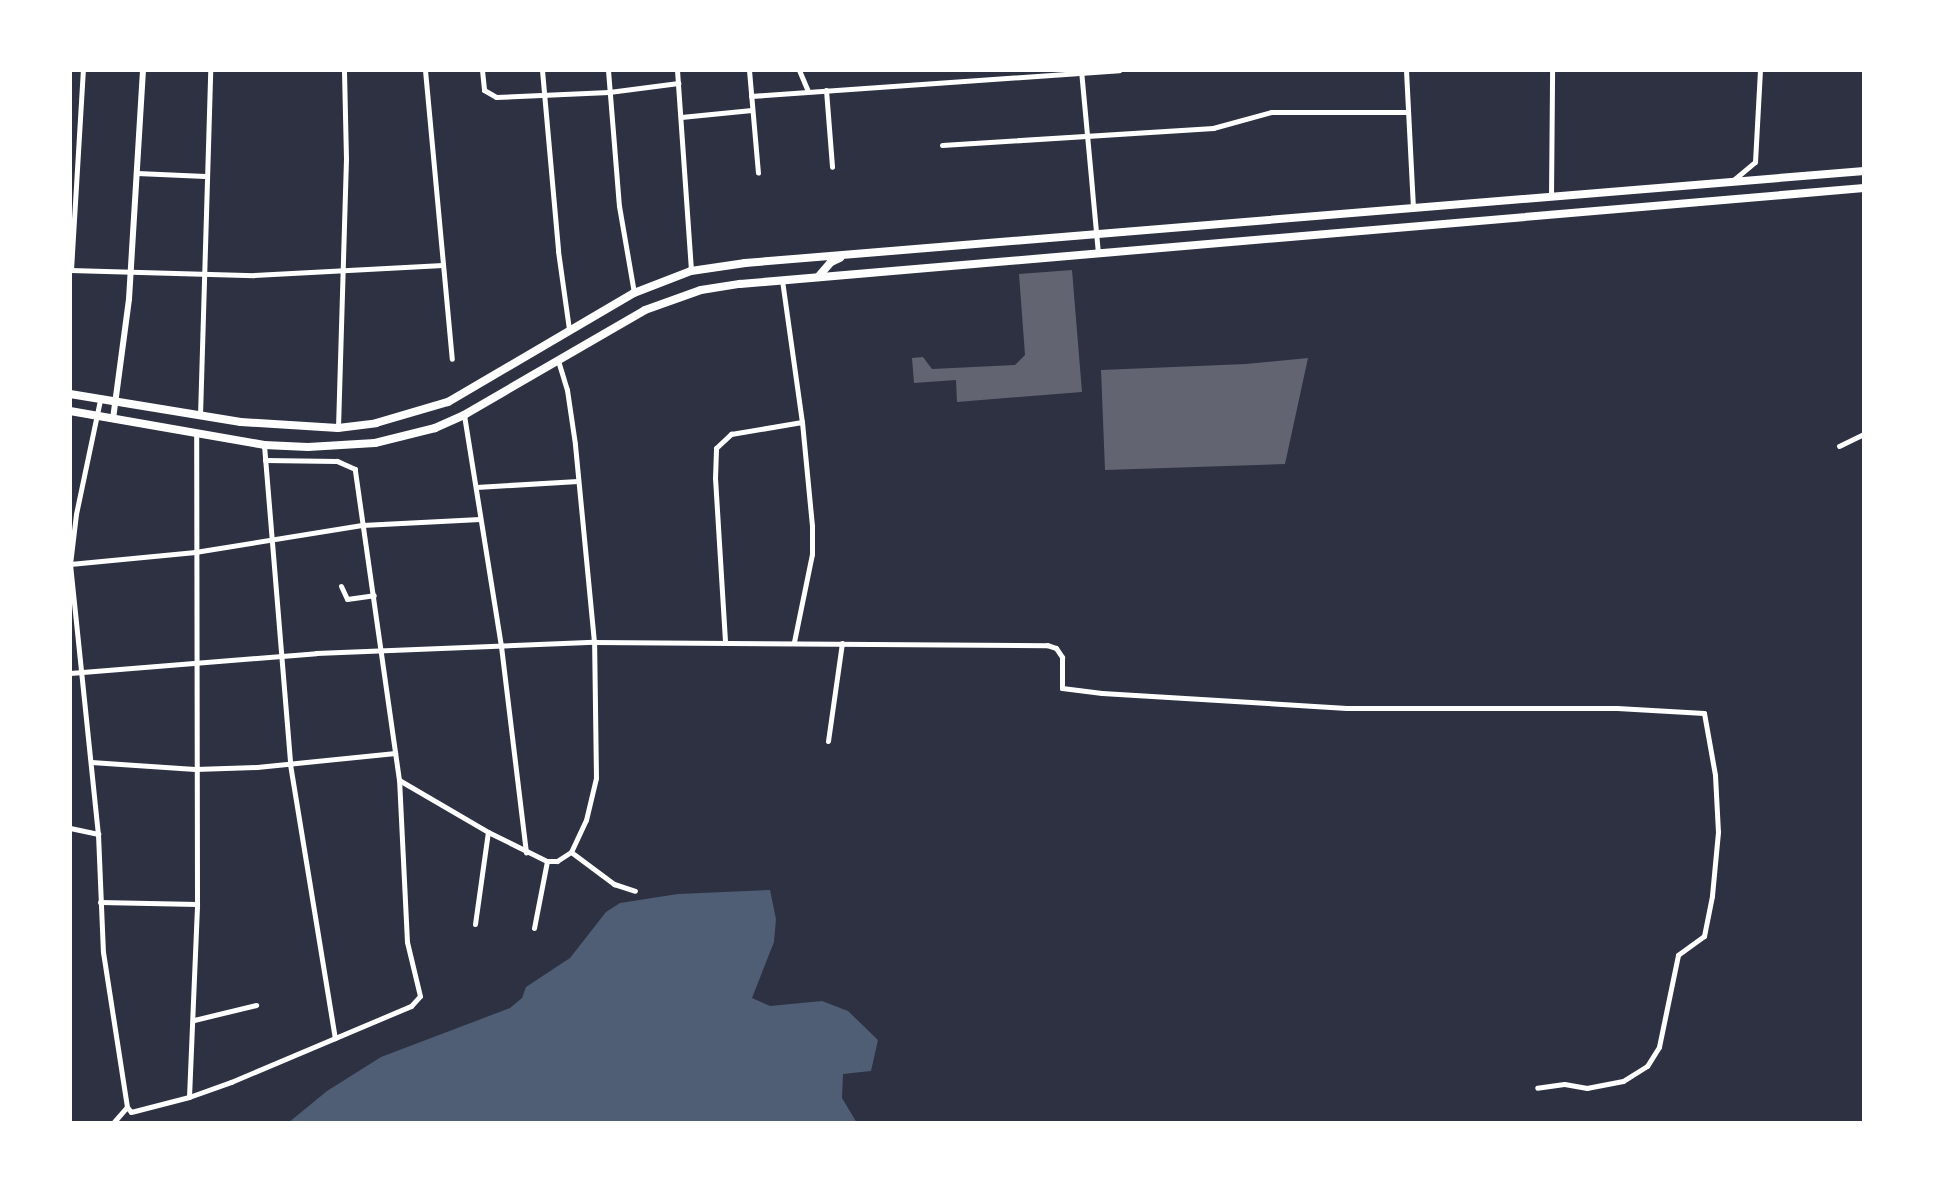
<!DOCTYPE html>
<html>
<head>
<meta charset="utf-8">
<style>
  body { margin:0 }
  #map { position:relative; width:1934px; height:1193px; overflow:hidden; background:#2d3142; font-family:Poppins,sans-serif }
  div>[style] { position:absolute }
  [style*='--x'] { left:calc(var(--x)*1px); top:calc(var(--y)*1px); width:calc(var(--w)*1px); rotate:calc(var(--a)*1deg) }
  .water>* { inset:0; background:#4f5d75 }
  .building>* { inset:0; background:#626471 }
  .minor>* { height:5px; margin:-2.5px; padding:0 2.5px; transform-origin:2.5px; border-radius:2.5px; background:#fff }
  .tertiary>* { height:6px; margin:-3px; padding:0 3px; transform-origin:3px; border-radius:3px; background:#fff }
  .primary>* { height:8px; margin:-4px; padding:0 4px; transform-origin:4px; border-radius:4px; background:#fff }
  span { translate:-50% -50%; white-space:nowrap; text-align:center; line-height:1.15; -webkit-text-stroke:5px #fff; paint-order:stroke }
  .frame { position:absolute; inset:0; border:72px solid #fff; pointer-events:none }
</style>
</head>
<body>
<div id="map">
  <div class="water">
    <i style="clip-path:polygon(770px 890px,776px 919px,774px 942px,752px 998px,770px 1006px,822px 1001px,848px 1011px,878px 1040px,871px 1071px,843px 1074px,842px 1098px,857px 1123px,288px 1123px,327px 1091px,381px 1057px,510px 1008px,522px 998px,526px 987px,570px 958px,606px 912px,620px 903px,678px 894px)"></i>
  </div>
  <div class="building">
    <i style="clip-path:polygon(1072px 270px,1082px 392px,957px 402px,956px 380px,914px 383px,912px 358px,923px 357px,932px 369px,1015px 365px,1025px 355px,1019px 274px)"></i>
    <i style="clip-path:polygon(1308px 358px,1285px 464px,1105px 470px,1101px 370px,1246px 364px)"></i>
  </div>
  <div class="minor">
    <i style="--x:425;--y:70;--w:290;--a:84.7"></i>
    <i style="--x:482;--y:70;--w:20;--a:84"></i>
    <i style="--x:484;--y:90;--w:14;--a:30"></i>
    <i style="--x:496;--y:97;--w:113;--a:-2.5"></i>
    <i style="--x:609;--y:92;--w:70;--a:-7.4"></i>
    <i style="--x:542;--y:70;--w:182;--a:84.9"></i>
    <i style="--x:558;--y:251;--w:79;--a:82"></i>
    <i style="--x:608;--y:70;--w:136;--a:85.4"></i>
    <i style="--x:619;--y:206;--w:88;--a:80.2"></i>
    <i style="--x:677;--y:70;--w:201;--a:86"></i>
    <i style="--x:749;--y:70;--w:103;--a:85"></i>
    <i style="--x:799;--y:70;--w:23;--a:67"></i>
    <i style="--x:1081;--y:70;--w:183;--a:84.7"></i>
    <i style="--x:1406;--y:70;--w:138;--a:87.1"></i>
    <i style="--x:826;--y:90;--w:77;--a:85.5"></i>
    <i style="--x:751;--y:96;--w:369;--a:-4"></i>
    <i style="--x:681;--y:117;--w:71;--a:-5.6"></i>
    <i style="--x:942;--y:145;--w:272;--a:-3.6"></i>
    <i style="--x:1213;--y:128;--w:60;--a:-15.4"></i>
    <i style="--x:1271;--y:112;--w:137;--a:0"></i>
    <i style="--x:137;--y:173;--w:68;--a:2.5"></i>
    <i style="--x:1731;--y:182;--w:31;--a:-40"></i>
    <i style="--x:1755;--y:162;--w:92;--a:-86.9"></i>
    <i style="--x:1551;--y:197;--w:127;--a:-89.5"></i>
    <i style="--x:70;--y:270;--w:184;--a:1.6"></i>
    <i style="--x:254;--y:275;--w:189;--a:-3"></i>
    <i style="--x:71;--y:270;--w:200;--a:-86.6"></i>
    <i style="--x:782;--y:280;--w:143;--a:82"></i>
    <i style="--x:802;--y:422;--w:104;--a:84.5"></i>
    <i style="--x:812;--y:526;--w:28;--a:90"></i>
    <i style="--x:812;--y:554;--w:90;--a:101.6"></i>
    <i style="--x:100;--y:400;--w:116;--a:101.9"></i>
    <i style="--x:76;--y:514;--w:50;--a:96.8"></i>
    <i style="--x:70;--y:564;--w:271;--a:84.1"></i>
    <i style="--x:98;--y:834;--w:118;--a:87.6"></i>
    <i style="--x:103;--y:952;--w:157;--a:81.2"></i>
    <i style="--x:464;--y:415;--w:234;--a:80.9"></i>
    <i style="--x:501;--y:646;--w:208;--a:83.1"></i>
    <i style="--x:200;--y:416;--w:346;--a:-88.3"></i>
    <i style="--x:338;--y:428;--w:269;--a:-88.3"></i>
    <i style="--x:346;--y:159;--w:89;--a:-91.3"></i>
    <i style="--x:264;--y:445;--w:320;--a:85.3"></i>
    <i style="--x:290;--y:764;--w:278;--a:80.7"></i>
    <i style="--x:1839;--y:446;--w:28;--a:-26"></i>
    <i style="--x:476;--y:487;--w:102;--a:-3.4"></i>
    <i style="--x:70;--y:564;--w:126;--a:-5.5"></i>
    <i style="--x:195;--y:552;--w:169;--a:-9.2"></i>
    <i style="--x:362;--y:525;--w:118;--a:-2.9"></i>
    <i style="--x:341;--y:586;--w:14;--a:65"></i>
    <i style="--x:347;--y:599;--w:27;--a:-8"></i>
    <i style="--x:725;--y:641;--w:163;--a:-93.5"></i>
    <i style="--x:715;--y:478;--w:30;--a:-88"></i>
    <i style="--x:716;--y:448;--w:21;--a:-43"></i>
    <i style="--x:731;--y:434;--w:72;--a:-9.6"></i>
    <i style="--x:70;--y:673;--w:247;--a:-4.6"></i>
    <i style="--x:316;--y:653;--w:278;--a:-2.3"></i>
    <i style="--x:594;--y:642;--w:453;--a:0.4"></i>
    <i style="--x:1047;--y:645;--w:9;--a:18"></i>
    <i style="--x:1056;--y:648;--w:11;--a:56"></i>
    <i style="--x:1062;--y:657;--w:31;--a:90"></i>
    <i style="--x:1062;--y:688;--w:40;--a:7.1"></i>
    <i style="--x:1102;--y:693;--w:245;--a:3.5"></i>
    <i style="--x:1347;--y:708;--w:270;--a:0"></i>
    <i style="--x:1617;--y:708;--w:87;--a:3.3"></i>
    <i style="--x:1704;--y:713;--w:63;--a:79.9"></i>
    <i style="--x:1715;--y:775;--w:57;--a:87"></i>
    <i style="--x:1718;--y:832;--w:64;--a:95.4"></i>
    <i style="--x:1712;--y:896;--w:41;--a:101.3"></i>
    <i style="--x:1704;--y:936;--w:32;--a:144"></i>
    <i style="--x:1678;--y:955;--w:94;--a:101.7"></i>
    <i style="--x:1659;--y:1047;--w:22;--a:122"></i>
    <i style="--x:1647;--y:1066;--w:28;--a:148"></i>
    <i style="--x:1623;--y:1081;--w:37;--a:169"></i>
    <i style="--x:1587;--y:1088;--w:23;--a:-170"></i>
    <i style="--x:1564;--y:1084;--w:27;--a:172"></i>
    <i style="--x:828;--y:741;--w:99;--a:-81.9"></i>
    <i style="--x:91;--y:762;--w:104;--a:3.9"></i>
    <i style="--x:195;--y:769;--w:62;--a:-1.8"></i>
    <i style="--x:257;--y:767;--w:139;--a:-5.8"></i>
    <i style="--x:399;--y:780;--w:103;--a:30.3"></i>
    <i style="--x:488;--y:832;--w:66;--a:26.2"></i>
    <i style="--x:547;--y:861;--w:10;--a:0"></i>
    <i style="--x:557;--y:861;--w:17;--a:-33"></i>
    <i style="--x:571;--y:852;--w:35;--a:-65"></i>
    <i style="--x:586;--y:820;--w:43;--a:-76.6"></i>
    <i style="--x:596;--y:778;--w:136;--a:-90.8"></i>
    <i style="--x:594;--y:642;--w:199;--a:-95.5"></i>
    <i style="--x:575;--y:444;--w:55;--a:-98.4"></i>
    <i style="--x:567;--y:390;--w:31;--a:-107"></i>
    <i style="--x:70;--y:828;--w:29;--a:12"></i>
    <i style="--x:571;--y:852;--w:54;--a:36.7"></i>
    <i style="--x:614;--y:884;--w:22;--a:18"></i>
    <i style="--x:100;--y:902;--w:97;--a:1.2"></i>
    <i style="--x:475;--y:924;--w:93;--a:-82"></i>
    <i style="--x:534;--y:928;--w:68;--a:-79"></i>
    <i style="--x:194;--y:1020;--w:64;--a:-13.6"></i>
    <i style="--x:189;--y:1097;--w:193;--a:-87.6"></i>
    <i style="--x:197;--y:904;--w:470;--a:-90.1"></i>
    <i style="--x:113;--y:1123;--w:21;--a:-49"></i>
    <i style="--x:127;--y:1107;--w:6;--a:51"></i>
    <i style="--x:131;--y:1112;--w:60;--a:-14.5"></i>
    <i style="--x:189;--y:1097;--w:45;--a:-19.7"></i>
    <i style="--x:231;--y:1082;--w:195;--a:-22.9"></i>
    <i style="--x:411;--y:1006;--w:13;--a:-48"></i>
    <i style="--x:420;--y:996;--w:56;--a:-103.5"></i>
    <i style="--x:407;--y:942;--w:162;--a:-92.8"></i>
    <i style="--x:399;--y:780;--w:314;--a:-98.1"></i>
    <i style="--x:355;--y:469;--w:20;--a:-156"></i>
    <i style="--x:337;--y:461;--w:72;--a:-179.2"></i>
  </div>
  <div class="tertiary">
    <i style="--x:113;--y:419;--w:121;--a:-82.4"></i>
    <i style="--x:129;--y:299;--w:229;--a:-86.5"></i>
  </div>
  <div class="primary">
    <i style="--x:818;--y:277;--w:20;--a:-49"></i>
    <i style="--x:831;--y:262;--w:10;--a:-24"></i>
    <i style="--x:70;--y:394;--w:173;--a:9.3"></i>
    <i style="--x:241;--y:422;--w:97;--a:3.5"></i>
    <i style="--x:338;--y:428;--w:38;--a:-7"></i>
    <i style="--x:376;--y:423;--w:75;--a:-16.3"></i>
    <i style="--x:448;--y:402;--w:216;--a:-30.4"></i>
    <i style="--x:634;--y:293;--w:61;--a:-21.1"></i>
    <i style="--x:691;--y:271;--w:55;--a:-8.4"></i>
    <i style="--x:745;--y:263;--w:1123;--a:-4.7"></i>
    <i style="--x:70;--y:411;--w:197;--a:9.9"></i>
    <i style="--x:264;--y:445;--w:44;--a:2.6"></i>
    <i style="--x:308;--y:447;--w:67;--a:-3.4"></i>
    <i style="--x:375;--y:443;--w:62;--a:-14"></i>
    <i style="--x:435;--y:428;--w:32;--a:-24"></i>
    <i style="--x:464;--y:415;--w:209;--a:-30.1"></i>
    <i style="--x:645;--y:310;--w:59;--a:-19.7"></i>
    <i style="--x:701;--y:290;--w:39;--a:-9"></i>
    <i style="--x:740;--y:284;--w:1128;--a:-4.88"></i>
  </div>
  <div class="frame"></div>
</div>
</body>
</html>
